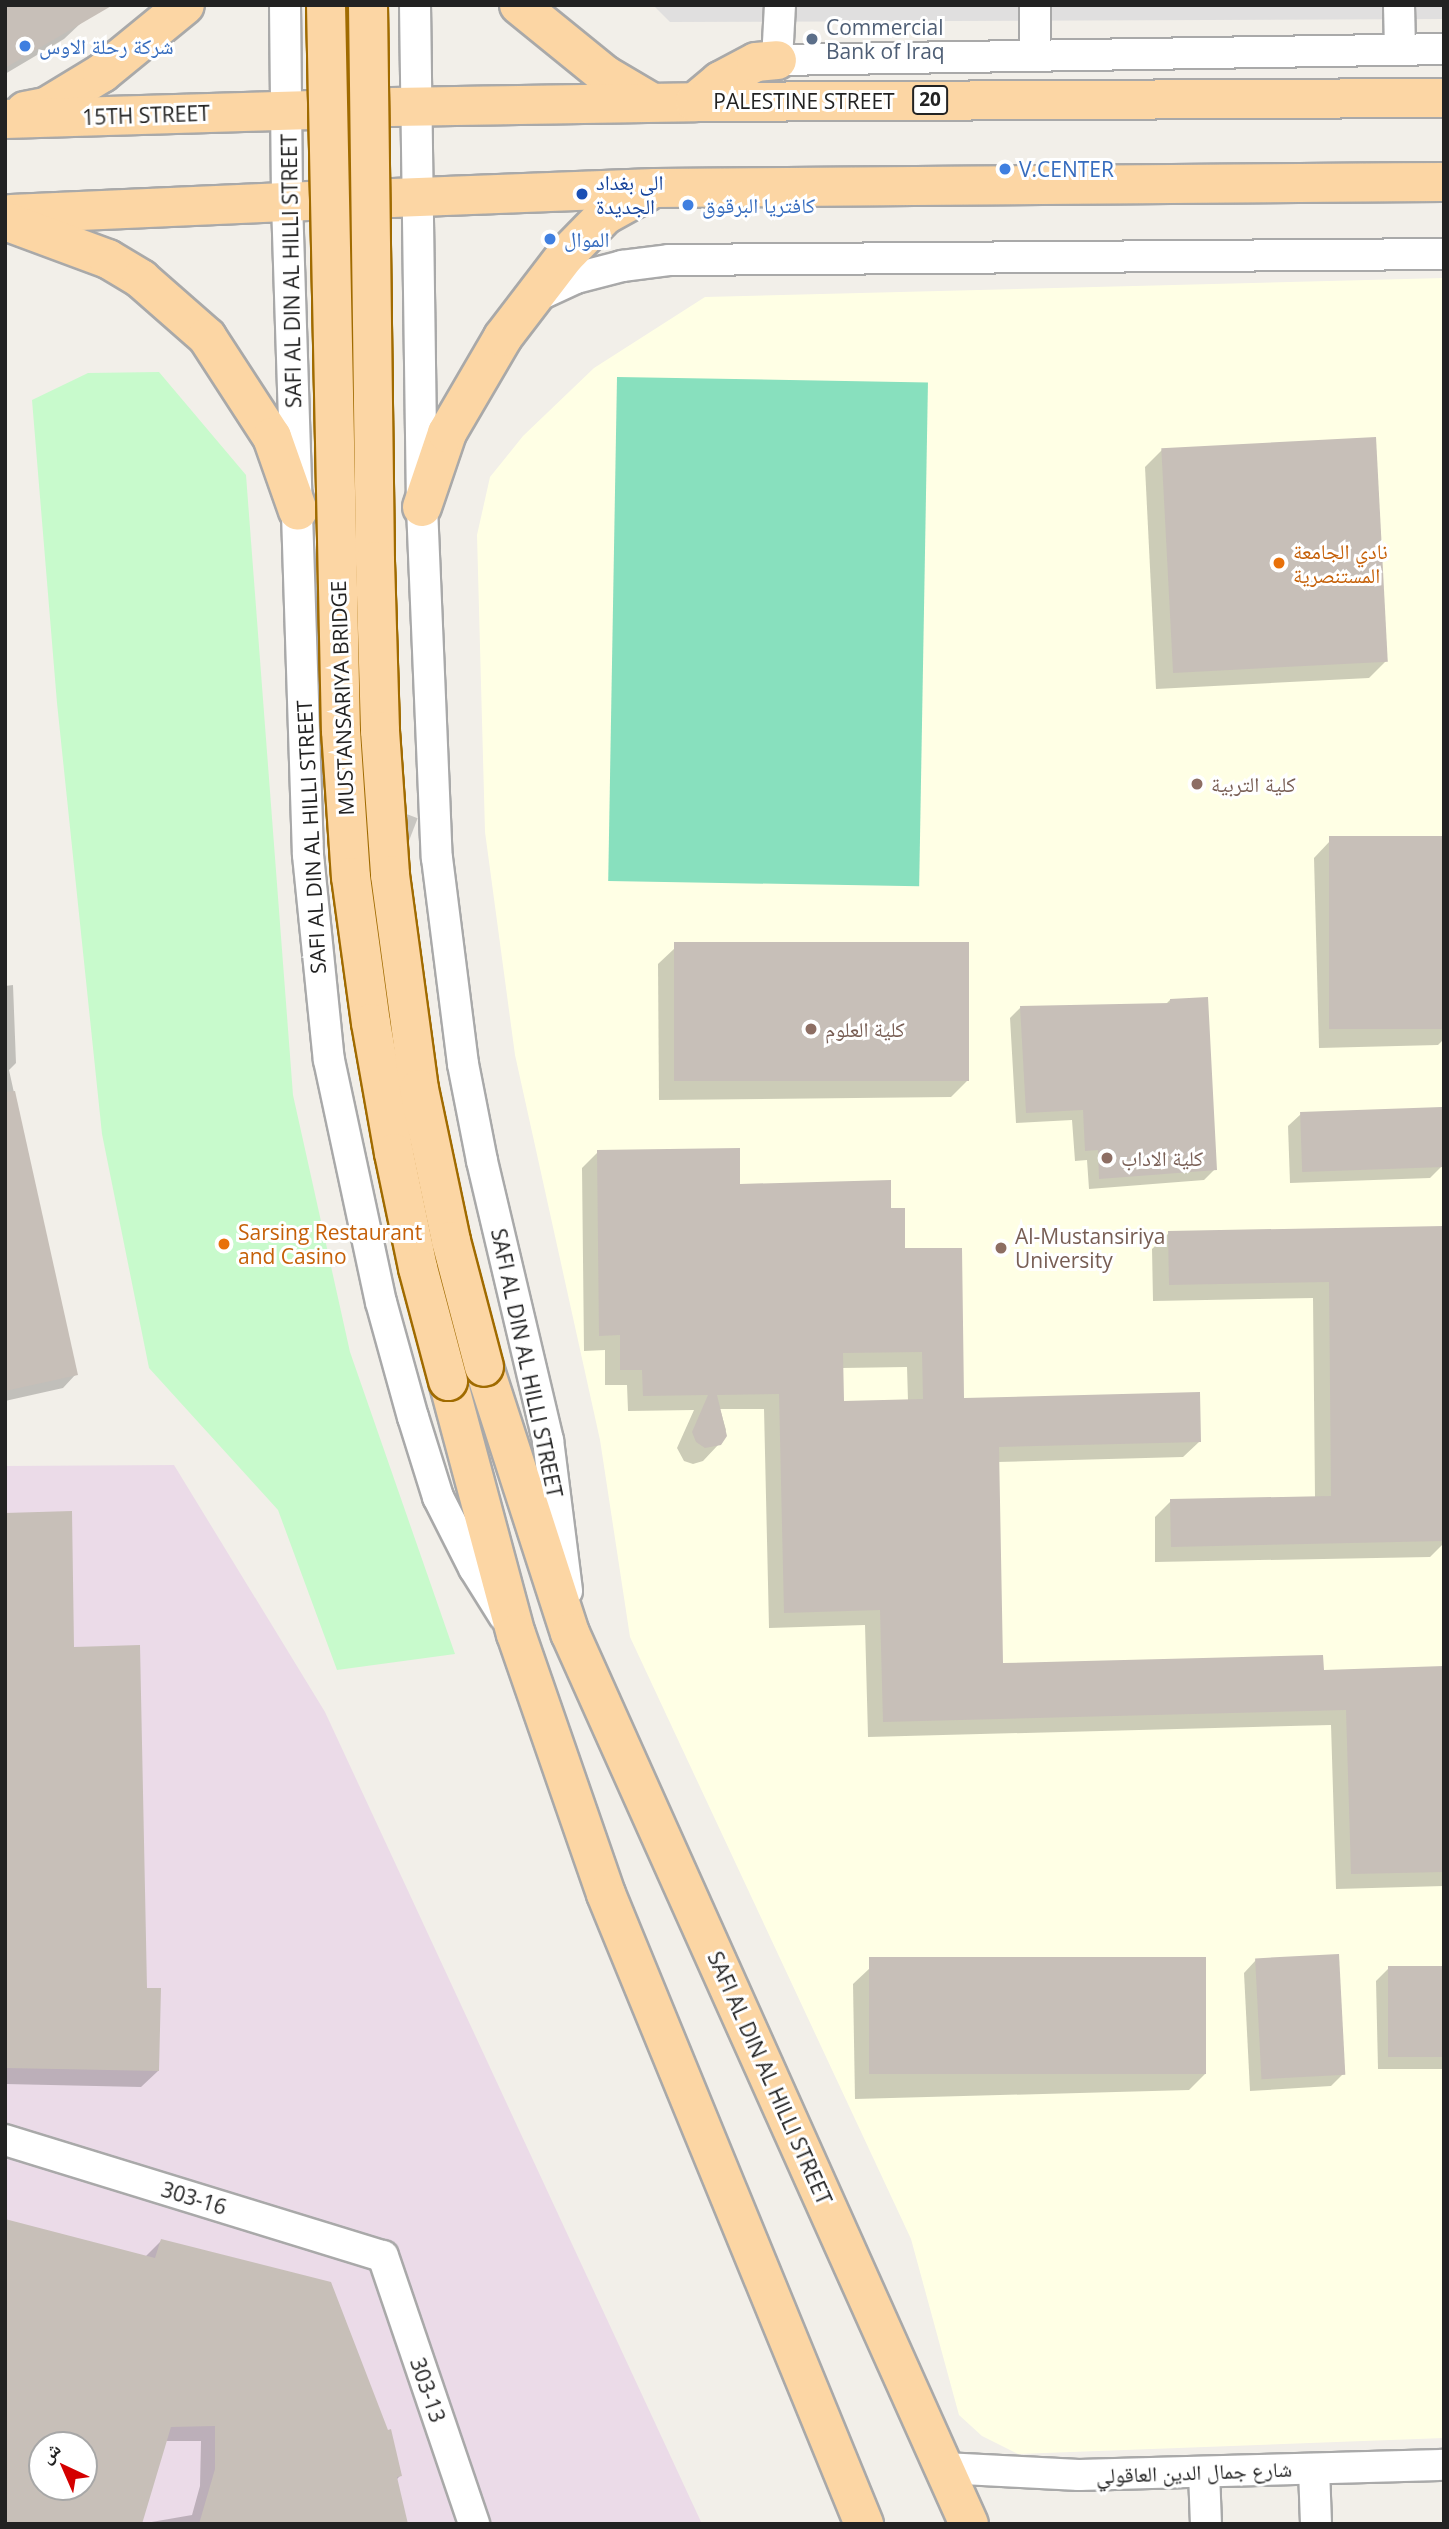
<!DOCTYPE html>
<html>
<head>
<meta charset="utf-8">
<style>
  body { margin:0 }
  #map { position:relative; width:1449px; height:2529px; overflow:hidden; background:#f2efe9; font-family:"Open Sans","Noto Naskh Arabic",sans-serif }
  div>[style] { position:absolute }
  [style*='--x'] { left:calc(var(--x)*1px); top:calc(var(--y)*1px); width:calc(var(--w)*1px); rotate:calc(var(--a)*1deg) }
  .residential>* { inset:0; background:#e0dfdf }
  .industrial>* { inset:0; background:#ebdbe8 }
  .education>* { inset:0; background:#ffffe5 }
  .park>* { inset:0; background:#c8facc }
  .pitch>* { inset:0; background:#88e0be; transform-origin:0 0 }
  .shadow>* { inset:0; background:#0003 }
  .building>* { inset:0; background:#c7bfb8; transform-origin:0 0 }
  .minor-tunnel>* { height:30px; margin-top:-15px; transform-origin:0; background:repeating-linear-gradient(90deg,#c8c6c1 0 30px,transparent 0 45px) }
  .roads { filter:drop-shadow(2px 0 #a9a9a9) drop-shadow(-2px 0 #a9a9a9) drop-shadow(0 2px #a9a9a9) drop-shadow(0 -2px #a9a9a9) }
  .minor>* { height:30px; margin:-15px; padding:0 15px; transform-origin:15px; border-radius:15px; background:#fff }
  .major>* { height:38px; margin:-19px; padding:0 19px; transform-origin:19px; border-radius:19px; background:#fcd6a4 }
  .bridges { filter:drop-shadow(2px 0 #a06b00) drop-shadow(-2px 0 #a06b00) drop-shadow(0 2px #a06b00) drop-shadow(0 -2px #a06b00) }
  .major-bridge>* { height:38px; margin:-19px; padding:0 19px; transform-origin:19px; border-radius:19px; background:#fcd6a4 }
  .dots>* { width:19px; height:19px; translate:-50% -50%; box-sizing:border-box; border:4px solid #fff; border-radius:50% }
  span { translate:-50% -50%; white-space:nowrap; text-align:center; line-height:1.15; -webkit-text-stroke:6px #fff; paint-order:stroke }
  .shield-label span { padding:2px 5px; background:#fff; border:2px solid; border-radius:5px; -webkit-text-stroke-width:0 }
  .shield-label { font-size:19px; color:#222; font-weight:700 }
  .service-label { font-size:21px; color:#4e5e75 }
  .left { translate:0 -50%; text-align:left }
  .shop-label { font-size:21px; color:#366cbe }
  .street-label { font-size:21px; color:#222 }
  .transit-label { font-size:21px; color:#164399 }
  .food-label { font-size:21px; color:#c56008 }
  .education-label { font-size:21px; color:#785e54 }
  .frame { position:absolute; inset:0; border:7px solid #222; pointer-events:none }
  .north { position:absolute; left:28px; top:2431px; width:70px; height:70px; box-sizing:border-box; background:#fff; border:2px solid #a7a7a7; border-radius:50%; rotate:316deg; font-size:19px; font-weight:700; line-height:28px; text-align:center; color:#222 }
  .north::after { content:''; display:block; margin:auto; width:24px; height:32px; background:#d40000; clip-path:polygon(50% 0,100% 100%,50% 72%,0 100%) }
</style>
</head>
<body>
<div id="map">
  <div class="residential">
    <i style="clip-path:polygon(653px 5px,1444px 5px,1444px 19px,670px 22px)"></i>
  </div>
  <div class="industrial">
    <i style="clip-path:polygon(evenodd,174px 1465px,325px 1712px,702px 2524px,5px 2524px,5px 1466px,174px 1465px,42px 2445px,84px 2445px,84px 2487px,42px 2487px,42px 2445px)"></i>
  </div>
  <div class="education">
    <i style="clip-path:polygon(1444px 278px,1444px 2438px,1018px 2454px,982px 2436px,959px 2415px,911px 2239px,630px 1637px,600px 1440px,515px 1055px,485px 832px,477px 535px,490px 477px,523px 436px,594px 368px,705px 297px)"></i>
  </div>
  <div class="park">
    <i style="clip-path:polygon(159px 372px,246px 475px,293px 1095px,350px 1352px,455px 1654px,337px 1670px,278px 1510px,149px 1368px,102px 1134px,57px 703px,32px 400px,88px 373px)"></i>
  </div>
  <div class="pitch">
    <i style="left:617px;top:377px;width:311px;height:504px;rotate:1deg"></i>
  </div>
  <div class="shadow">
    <i style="clip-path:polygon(5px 5px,82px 22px,64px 39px,5px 74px)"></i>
    <i style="clip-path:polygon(1162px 450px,1386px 661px,1369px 678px,1156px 689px,1145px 467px)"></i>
    <i style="clip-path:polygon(1444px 838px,1444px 1039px,1438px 1045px,1319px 1048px,1314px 858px,1330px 841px)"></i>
    <i style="clip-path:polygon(675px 948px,968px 1080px,951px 1097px,659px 1100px,658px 964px)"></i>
    <i style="clip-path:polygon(13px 985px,16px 1063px,9px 1070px,76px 1374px,63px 1388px,5px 1401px,5px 986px)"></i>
    <i style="clip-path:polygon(1170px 1000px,1215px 1169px,1204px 1180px,1089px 1189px,1087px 1160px,1075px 1161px,1072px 1120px,1016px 1123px,1010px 1018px,1021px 1007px,1166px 1004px)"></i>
    <i style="clip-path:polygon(1301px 1114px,1442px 1166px,1430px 1178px,1290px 1183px,1288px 1126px)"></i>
    <i style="clip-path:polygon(evenodd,598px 1152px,739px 1186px,890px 1210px,962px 1399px,1199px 1442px,1183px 1457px,997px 1462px,1001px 1664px,1322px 1672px,1444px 1668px,1444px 1886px,1336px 1889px,1331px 1725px,868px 1737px,865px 1625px,769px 1628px,764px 1409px,720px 1409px,726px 1430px,719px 1444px,703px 1461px,693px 1464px,684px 1461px,677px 1448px,694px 1410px,628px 1411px,627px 1385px,605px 1385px,605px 1350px,584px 1351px,582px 1168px,598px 1152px,907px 1367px,908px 1401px,842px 1403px,842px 1368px,907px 1367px)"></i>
    <i style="clip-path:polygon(1442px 1228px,1444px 1543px,1430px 1557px,1155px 1562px,1155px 1517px,1171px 1501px,1315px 1498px,1313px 1298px,1153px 1301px,1152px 1249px,1169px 1233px)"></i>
    <i style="clip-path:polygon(5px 1514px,73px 1649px,158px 2071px,141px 2087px,5px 2084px)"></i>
    <i style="clip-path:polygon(1256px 1960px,1343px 2074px,1331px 2086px,1250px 2091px,1244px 1973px)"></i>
    <i style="clip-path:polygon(1444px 1967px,1444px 2069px,1378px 2069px,1376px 1981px,1389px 1968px)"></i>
    <i style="clip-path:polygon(870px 1968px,1206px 2073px,1189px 2090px,855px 2099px,853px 1984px)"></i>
    <i style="clip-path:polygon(evenodd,5px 2221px,145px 2257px,161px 2241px,401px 2475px,396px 2480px,406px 2524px,140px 2524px,192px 2515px,200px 2486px,201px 2441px,164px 2441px,140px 2524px,5px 2524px,5px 2221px,42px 2445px,84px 2445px,84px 2487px,42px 2487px,42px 2445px)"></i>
  </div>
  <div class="building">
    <i style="clip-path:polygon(5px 5px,113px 5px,5px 68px)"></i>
    <i style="left:1376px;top:437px;width:225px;height:215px;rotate:87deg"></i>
    <i style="left:1444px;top:836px;width:193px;height:115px;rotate:90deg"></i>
    <i style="left:969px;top:942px;width:139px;height:295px;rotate:90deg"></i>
    <i style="clip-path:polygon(1208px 997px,1217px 1170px,1099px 1179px,1098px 1150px,1085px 1151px,1083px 1110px,1026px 1113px,1020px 1006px,1170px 1003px,1170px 999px)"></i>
    <i style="clip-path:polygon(15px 1091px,78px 1375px,5px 1391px,5px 1092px)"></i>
    <i style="left:1442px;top:1107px;width:60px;height:142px;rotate:88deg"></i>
    <i style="clip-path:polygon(evenodd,740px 1148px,740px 1184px,891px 1180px,891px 1208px,905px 1208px,905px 1248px,962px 1248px,964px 1398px,1200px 1392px,1201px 1442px,999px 1447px,1003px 1663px,1323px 1655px,1324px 1670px,1444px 1666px,1444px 1872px,1351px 1874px,1346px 1710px,883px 1722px,880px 1610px,784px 1613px,779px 1394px,717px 1395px,727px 1436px,721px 1445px,705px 1448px,696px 1442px,692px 1432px,708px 1395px,643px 1396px,642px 1370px,620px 1370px,620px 1335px,599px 1336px,597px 1150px,740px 1148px,922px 1352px,923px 1399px,844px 1401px,843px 1353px,922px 1352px)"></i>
    <i style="clip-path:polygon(1444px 1226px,1444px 1541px,1171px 1547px,1170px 1499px,1331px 1496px,1329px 1282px,1169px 1285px,1168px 1231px)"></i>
    <i style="clip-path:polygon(72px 1511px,74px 1647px,140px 1645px,147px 1988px,161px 1988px,159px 2071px,5px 2068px,5px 1513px)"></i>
    <i style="left:1339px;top:1954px;width:121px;height:84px;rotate:87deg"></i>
    <i style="left:1206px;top:1957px;width:117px;height:337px;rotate:90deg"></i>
    <i style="left:1444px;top:1966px;width:91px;height:56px;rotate:90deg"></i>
    <i style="clip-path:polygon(evenodd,5px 2219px,155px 2258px,161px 2239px,331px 2282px,388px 2430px,391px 2429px,402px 2476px,397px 2477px,408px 2524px,199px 2524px,215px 2469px,215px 2426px,171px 2427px,142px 2524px,5px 2524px,5px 2219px,42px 2445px,84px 2445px,84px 2487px,42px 2487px,42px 2445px)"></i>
  </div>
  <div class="minor-tunnel">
    <i style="--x:366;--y:823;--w:22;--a:0"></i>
    <i style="--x:388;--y:823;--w:26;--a:21"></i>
  </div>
  <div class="roads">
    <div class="minor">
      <i style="--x:285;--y:5;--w:197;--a:89.4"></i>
      <i style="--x:287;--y:202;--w:653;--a:88.16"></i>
      <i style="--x:308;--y:855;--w:206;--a:84.2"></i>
      <i style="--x:329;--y:1060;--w:248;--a:77.9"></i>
      <i style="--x:381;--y:1302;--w:119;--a:74.5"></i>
      <i style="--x:413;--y:1417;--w:84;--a:72.6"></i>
      <i style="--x:438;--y:1497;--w:80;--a:63.1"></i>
      <i style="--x:474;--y:1568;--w:57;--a:58"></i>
      <i style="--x:415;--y:5;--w:502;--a:89.2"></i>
      <i style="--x:422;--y:507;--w:351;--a:87.6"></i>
      <i style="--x:437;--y:858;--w:208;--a:82.8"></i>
      <i style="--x:463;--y:1064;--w:99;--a:78.9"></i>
      <i style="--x:482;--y:1161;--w:287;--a:76.7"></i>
      <i style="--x:548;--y:1440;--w:152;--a:82.8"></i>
      <i style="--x:780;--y:5;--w:55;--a:93.1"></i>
      <i style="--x:777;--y:60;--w:667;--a:-0.94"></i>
      <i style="--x:1035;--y:5;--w:51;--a:90"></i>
      <i style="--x:1399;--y:5;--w:44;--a:88.7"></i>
      <i style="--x:533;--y:298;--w:47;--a:-24.9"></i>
      <i style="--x:576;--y:278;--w:48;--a:-14.6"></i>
      <i style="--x:622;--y:266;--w:47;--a:-7.3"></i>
      <i style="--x:669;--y:260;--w:775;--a:-0.44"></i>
      <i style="--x:5;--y:2140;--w:395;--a:17.1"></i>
      <i style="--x:383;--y:2256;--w:283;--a:71.2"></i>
      <i style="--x:944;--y:2468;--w:135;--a:3"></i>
      <i style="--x:1079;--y:2475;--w:365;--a:-1.6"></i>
      <i style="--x:1314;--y:2469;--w:55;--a:87.9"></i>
      <i style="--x:1204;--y:2472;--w:52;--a:87.8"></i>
    </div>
    <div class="major">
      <i style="--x:519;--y:5;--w:111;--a:39.1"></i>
      <i style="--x:605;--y:75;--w:53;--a:30.4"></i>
      <i style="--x:695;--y:102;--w:33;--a:-40"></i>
      <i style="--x:720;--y:81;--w:41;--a:-27.8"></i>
      <i style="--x:756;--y:62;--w:21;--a:-5"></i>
      <i style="--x:392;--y:107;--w:303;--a:-0.9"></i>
      <i style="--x:695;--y:102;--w:749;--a:-0.31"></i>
      <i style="--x:25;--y:111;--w:21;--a:-11"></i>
      <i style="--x:46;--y:107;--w:66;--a:-31.3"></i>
      <i style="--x:102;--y:73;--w:107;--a:-39.3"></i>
      <i style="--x:5;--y:119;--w:307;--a:-1.7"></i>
      <i style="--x:393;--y:198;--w:262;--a:-2.2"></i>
      <i style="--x:655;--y:188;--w:789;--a:-0.44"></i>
      <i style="--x:11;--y:214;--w:303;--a:-2.5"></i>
      <i style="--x:5;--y:221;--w:110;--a:20.3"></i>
      <i style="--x:108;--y:259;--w:39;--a:31"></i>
      <i style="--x:141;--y:279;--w:88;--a:41.3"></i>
      <i style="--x:207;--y:337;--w:119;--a:57"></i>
      <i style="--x:272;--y:437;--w:78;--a:70.6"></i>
      <i style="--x:422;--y:507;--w:78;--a:-71.3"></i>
      <i style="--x:447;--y:433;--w:111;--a:-59.7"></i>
      <i style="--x:503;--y:337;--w:102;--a:-52.6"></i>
      <i style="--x:565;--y:256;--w:57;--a:-45.7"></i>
      <i style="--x:605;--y:215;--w:48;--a:-28.7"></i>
      <i style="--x:484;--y:1367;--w:280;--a:72.1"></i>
      <i style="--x:570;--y:1633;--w:976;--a:65.88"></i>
      <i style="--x:448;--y:1381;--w:262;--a:75"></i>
      <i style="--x:516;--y:1634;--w:275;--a:70.9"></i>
      <i style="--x:606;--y:1894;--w:681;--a:67.73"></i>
    </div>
  </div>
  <div class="bridges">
    <div class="major-bridge">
      <i style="--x:326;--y:5;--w:726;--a:88.82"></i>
      <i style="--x:341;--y:731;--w:146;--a:86.1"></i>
      <i style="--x:351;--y:877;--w:147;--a:82.2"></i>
      <i style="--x:371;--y:1023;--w:132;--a:80"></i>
      <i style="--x:394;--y:1153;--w:117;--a:78.2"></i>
      <i style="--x:418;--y:1268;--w:117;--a:75.1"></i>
      <i style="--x:368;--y:5;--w:556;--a:89.28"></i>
      <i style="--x:375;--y:561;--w:170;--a:88.3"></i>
      <i style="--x:380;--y:731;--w:144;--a:86"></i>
      <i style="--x:390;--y:875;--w:216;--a:82.3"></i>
      <i style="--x:419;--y:1089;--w:155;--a:78.1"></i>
      <i style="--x:451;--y:1241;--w:130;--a:75.3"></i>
    </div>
  </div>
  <div class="dots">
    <i style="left:812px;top:39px;background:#5c6f8a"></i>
    <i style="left:25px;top:46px;background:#3f7fe0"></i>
    <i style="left:1005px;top:169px;background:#3f7fe0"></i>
    <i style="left:582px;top:194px;background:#1a4fb4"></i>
    <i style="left:688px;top:205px;background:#3f7fe0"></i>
    <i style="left:550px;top:239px;background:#3f7fe0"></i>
    <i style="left:1279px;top:563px;background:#e8710a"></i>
    <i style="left:1197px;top:784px;background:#8d6e63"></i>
    <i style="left:811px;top:1029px;background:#8d6e63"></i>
    <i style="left:1107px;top:1158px;background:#8d6e63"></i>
    <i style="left:224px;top:1244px;background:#e8710a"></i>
    <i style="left:1001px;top:1248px;background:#8d6e63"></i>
  </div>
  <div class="shield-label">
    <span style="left:930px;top:100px">20</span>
  </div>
  <div class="service-label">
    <span class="left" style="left:826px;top:39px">Commercial<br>Bank of Iraq</span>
  </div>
  <div class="shop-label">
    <span class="left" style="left:39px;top:46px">شركة رحلة الاوس</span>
    <span class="left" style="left:1019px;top:169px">V.CENTER</span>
    <span class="left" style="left:702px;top:205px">كافتريا البرقوق</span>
    <span class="left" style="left:564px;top:239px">الموال</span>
  </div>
  <div class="street-label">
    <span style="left:804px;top:101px">PALESTINE STREET</span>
    <span style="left:146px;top:115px;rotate:-2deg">15TH STREET</span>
    <span style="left:291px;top:271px;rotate:-91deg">SAFI AL DIN AL HILLI STREET</span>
    <span style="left:342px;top:698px;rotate:-92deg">MUSTANSARIYA BRIDGE</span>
    <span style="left:311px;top:837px;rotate:-93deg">SAFI AL DIN AL HILLI STREET</span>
    <span style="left:527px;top:1363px;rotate:78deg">SAFI AL DIN AL HILLI STREET</span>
    <span style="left:770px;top:2078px;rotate:66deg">SAFI AL DIN AL HILLI STREET</span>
    <span style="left:194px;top:2198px;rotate:17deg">303-16</span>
    <span style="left:428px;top:2390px;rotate:71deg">303-13</span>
    <span style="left:1194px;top:2472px;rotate:-2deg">شارع جمال الدين العاقولي</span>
  </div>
  <div class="transit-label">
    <span class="left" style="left:596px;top:194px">الى بغداد<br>الجديدة</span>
  </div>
  <div class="food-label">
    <span class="left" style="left:1293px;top:563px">نادي الجامعة<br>المستنصرية</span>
    <span class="left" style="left:238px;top:1244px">Sarsing Restaurant<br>and Casino</span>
  </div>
  <div class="education-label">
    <span class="left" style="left:1211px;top:784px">كلية التربية</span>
    <span class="left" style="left:825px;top:1029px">كلية العلوم</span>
    <span class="left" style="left:1121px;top:1158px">كلية الاداب</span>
    <span class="left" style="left:1015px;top:1248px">Al-Mustansiriya<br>University</span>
  </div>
  <div class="frame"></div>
  <div class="north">ش</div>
</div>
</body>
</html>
